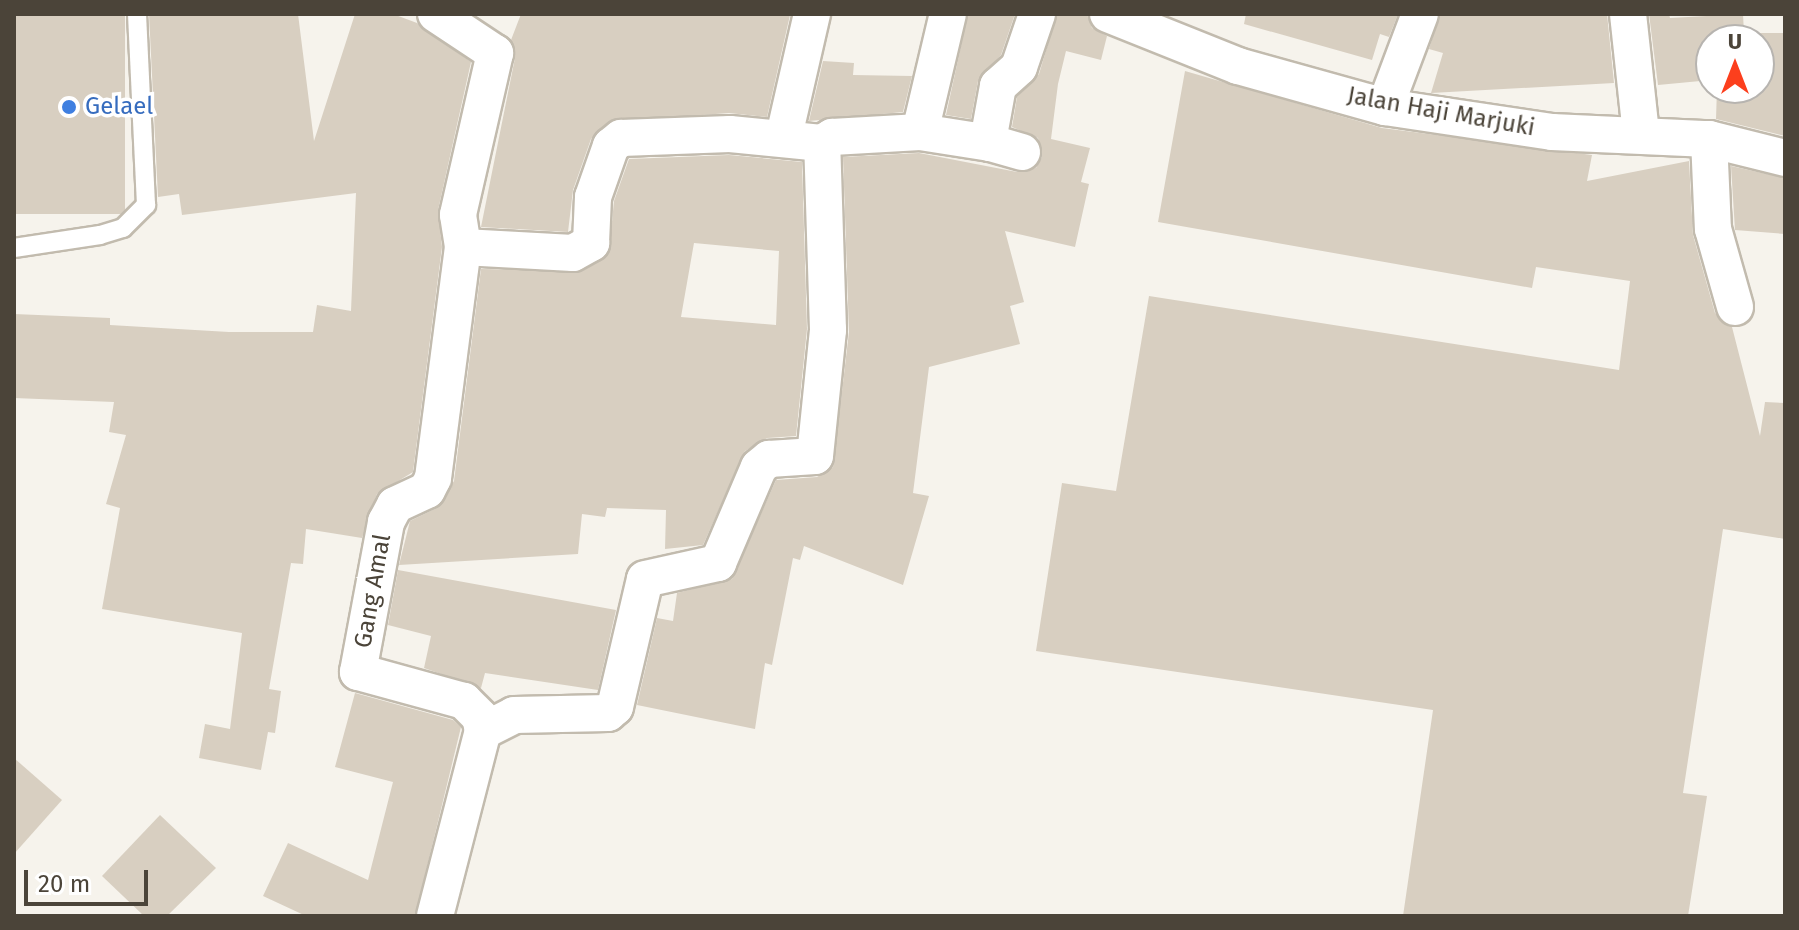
<!DOCTYPE html>
<html>
<head>
<meta charset="utf-8">
<style>
  body { margin:0 }
  #map { position:relative; width:1799px; height:930px; overflow:hidden; background:#f6f3ec; font-family:"Fira Sans",sans-serif }
  div>[style] { position:absolute }
  [style*='--x'] { left:calc(var(--x)*1px); top:calc(var(--y)*1px); width:calc(var(--w)*1px); rotate:calc(var(--a)*1deg) }
  .building>* { inset:0; background:#d8cfc1; transform-origin:0 0 }
  .roads { filter:drop-shadow(2px 0 #c2bbae) drop-shadow(-2px 0 #c2bbae) drop-shadow(0 2px #c2bbae) drop-shadow(0 -2px #c2bbae) }
  .lane>* { height:18px; margin:-9px; padding:0 9px; transform-origin:9px; border-radius:9px; background:#fff }
  .street>* { height:36px; margin:-18px; padding:0 18px; transform-origin:18px; border-radius:18px; background:#fff }
  .dots>* { width:22px; height:22px; translate:-50% -50%; box-sizing:border-box; border:4px solid #fff; border-radius:50% }
  span { translate:-50% -50%; white-space:nowrap; text-align:center; line-height:1.15; -webkit-text-stroke:7px #fff; paint-order:stroke }
  .shop-label { font-size:24px; color:#366cbe }
  .left { translate:0 -50%; text-align:left }
  .street-label { font-size:24px; color:#4b4439 }
  .frame { position:absolute; inset:0; border:16px solid #4b4439; pointer-events:none }
  .north { position:absolute; left:1695px; top:24px; width:80px; height:80px; box-sizing:border-box; background:#fff; border:2px solid #b7b4b0; border-radius:50%; rotate:0deg; font-size:22px; font-weight:700; line-height:32px; text-align:center; color:#4b4439 }
  .north::after { content:''; display:block; margin:auto; width:28px; height:36px; background:#fc3f1d; clip-path:polygon(50% 0,100% 100%,50% 72%,0 100%) }
  .scale { position:absolute; left:24px; top:870px; width:124px; height:36px; box-sizing:border-box; border:4px solid #4b4439; border-top:0; padding-left:10px; font-size:24px; line-height:28px; white-space:nowrap; color:#4b4439; -webkit-text-stroke:6px #fff; paint-order:stroke }
</style>
</head>
<body>
<div id="map">
  <div class="building">
    <i style="left:14px;top:14px;width:111px;height:200px"></i>
    <i style="clip-path:polygon(149px 14px,298px 14px,314px 141px,355px 14px,393px 14px,417px 23px,471px 62px,438px 210px,442px 247px,413px 472px,377px 494px,362px 538px,306px 529px,303px 564px,291px 563px,269px 689px,281px 691px,275px 733px,268px 732px,261px 770px,199px 758px,205px 724px,230px 729px,242px 633px,102px 609px,120px 508px,106px 504px,126px 435px,109px 432px,114px 402px,14px 398px,14px 314px,110px 318px,110px 325px,229px 332px,313px 332px,317px 305px,351px 311px,356px 193px,182px 215px,179px 194px,158px 197px)"></i>
    <i style="clip-path:polygon(521px 14px,776px 14px,790px 15px,767px 117px,729px 113px,608px 122px,591px 139px,573px 190px,568px 232px,481px 227px,515px 58px,511px 40px)"></i>
    <i style="clip-path:polygon(968px 14px,1015px 14px,1001px 55px,978px 81px,971px 119px,946px 115px)"></i>
    <i style="clip-path:polygon(1057px 14px,1087px 14px,1092px 28px,1107px 36px,1101px 60px,1066px 51px,1058px 84px,1051px 139px,1090px 148px,1081px 182px,1089px 184px,1075px 247px,1005px 231px,1024px 302px,1010px 306px,1020px 344px,929px 367px,913px 493px,929px 496px,903px 585px,804px 546px,800px 560px,793px 558px,772px 665px,765px 663px,755px 729px,637px 705px,657px 618px,673px 621px,677px 593px,732px 579px,776px 480px,817px 477px,833px 467px,849px 332px,843px 157px,919px 153px,1017px 172px,1036px 168px,1042px 157px,1038px 138px,1012px 127px,1017px 97px,1039px 74px)"></i>
    <i style="clip-path:polygon(1246px 14px,1398px 14px,1389px 37px,1380px 34px,1372px 60px,1244px 24px)"></i>
    <i style="clip-path:polygon(1440px 14px,1607px 14px,1614px 83px,1431px 93px,1443px 53px,1429px 49px)"></i>
    <i style="clip-path:polygon(1649px 14px,1669px 14px,1670px 18px,1743px 14px,1744px 33px,1785px 33px,1785px 136px,1716px 119px,1717px 88px,1759px 88px,1759px 40px,1711px 40px,1711px 80px,1658px 85px)"></i>
    <i style="clip-path:polygon(823px 61px,854px 63px,853px 75px,912px 76px,903px 112px,809px 121px)"></i>
    <i style="clip-path:polygon(1185px 71px,1382px 128px,1592px 155px,1587px 181px,1689px 161px,1693px 235px,1715px 313px,1732px 327px,1760px 436px,1765px 402px,1785px 403px,1785px 539px,1723px 529px,1683px 793px,1707px 796px,1688px 916px,1403px 916px,1433px 710px,1036px 651px,1062px 483px,1116px 491px,1149px 296px,1619px 370px,1630px 281px,1536px 267px,1532px 288px,1158px 222px)"></i>
    <i style="clip-path:polygon(evenodd,729px 155px,802px 162px,807px 329px,796px 436px,767px 438px,745px 451px,703px 545px,665px 549px,666px 510px,607px 508px,605px 517px,582px 514px,578px 554px,399px 565px,410px 521px,437px 508px,454px 481px,481px 269px,583px 271px,609px 253px,614px 201px,629px 159px,729px 155px,694px 243px,779px 251px,776px 325px,681px 317px,694px 243px)"></i>
    <i style="clip-path:polygon(1731px 166px,1785px 178px,1785px 234px,1735px 230px)"></i>
    <i style="clip-path:polygon(398px 570px,616px 610px,598px 690px,485px 673px,481px 688px,424px 668px,431px 636px,388px 625px)"></i>
    <i style="clip-path:polygon(355px 693px,453px 720px,461px 727px,415px 916px,306px 916px,263px 896px,288px 843px,368px 880px,393px 782px,335px 767px)"></i>
    <i style="clip-path:polygon(14px 758px,62px 800px,14px 854px)"></i>
    <i style="clip-path:polygon(160px 815px,216px 868px,167px 916px,144px 916px,102px 876px)"></i>
  </div>
  <div class="roads">
    <div class="lane">
      <i style="--x:14;--y:248;--w:87;--a:-8.6"></i>
      <i style="--x:100;--y:235;--w:24;--a:-17"></i>
      <i style="--x:123;--y:228;--w:33;--a:-45"></i>
      <i style="--x:146;--y:205;--w:191;--a:-92.7"></i>
    </div>
    <div class="street">
      <i style="--x:436;--y:14;--w:71;--a:33.5"></i>
      <i style="--x:495;--y:53;--w:166;--a:102.9"></i>
      <i style="--x:458;--y:215;--w:32;--a:81"></i>
      <i style="--x:463;--y:247;--w:110;--a:3.1"></i>
      <i style="--x:573;--y:253;--w:21;--a:-29"></i>
      <i style="--x:591;--y:243;--w:46;--a:-87.5"></i>
      <i style="--x:593;--y:197;--w:54;--a:-70.6"></i>
      <i style="--x:611;--y:146;--w:13;--a:-39"></i>
      <i style="--x:621;--y:138;--w:109;--a:-2.1"></i>
      <i style="--x:730;--y:134;--w:92;--a:5.6"></i>
      <i style="--x:822;--y:143;--w:12;--a:-31"></i>
      <i style="--x:832;--y:137;--w:88;--a:-3.3"></i>
      <i style="--x:920;--y:132;--w:121;--a:-76.7"></i>
      <i style="--x:1108;--y:14;--w:140;--a:21.8"></i>
      <i style="--x:1238;--y:66;--w:153;--a:15.6"></i>
      <i style="--x:1385;--y:107;--w:169;--a:8.5"></i>
      <i style="--x:1552;--y:132;--w:157;--a:2.6"></i>
      <i style="--x:1709;--y:139;--w:78;--a:14"></i>
      <i style="--x:1628;--y:14;--w:120;--a:83.8"></i>
      <i style="--x:1385;--y:107;--w:99;--a:-69.4"></i>
      <i style="--x:920;--y:132;--w:71;--a:8.9"></i>
      <i style="--x:784;--y:136;--w:125;--a:-77.1"></i>
      <i style="--x:1709;--y:139;--w:90;--a:87.5"></i>
      <i style="--x:1713;--y:229;--w:81;--a:74.2"></i>
      <i style="--x:1022;--y:152;--w:33;--a:-164"></i>
      <i style="--x:990;--y:143;--w:13;--a:-90"></i>
      <i style="--x:990;--y:130;--w:45;--a:-79.7"></i>
      <i style="--x:998;--y:86;--w:28;--a:-42"></i>
      <i style="--x:1019;--y:67;--w:56;--a:-71.2"></i>
      <i style="--x:483;--y:731;--w:35;--a:-27"></i>
      <i style="--x:514;--y:715;--w:94;--a:-1.2"></i>
      <i style="--x:608;--y:713;--w:9;--a:-41"></i>
      <i style="--x:615;--y:707;--w:131;--a:-76.8"></i>
      <i style="--x:645;--y:579;--w:75;--a:-12.4"></i>
      <i style="--x:718;--y:563;--w:104;--a:-66.9"></i>
      <i style="--x:759;--y:467;--w:13;--a:-39"></i>
      <i style="--x:769;--y:459;--w:46;--a:-3.7"></i>
      <i style="--x:815;--y:456;--w:127;--a:-84.1"></i>
      <i style="--x:828;--y:330;--w:187;--a:-91.8"></i>
      <i style="--x:435;--y:916;--w:191;--a:-75.5"></i>
      <i style="--x:483;--y:731;--w:14;--a:-102"></i>
      <i style="--x:480;--y:717;--w:23;--a:-135"></i>
      <i style="--x:464;--y:701;--w:110;--a:-164.7"></i>
      <i style="--x:358;--y:672;--w:153;--a:-79.4"></i>
      <i style="--x:386;--y:522;--w:19;--a:-62"></i>
      <i style="--x:395;--y:505;--w:35;--a:-25"></i>
      <i style="--x:427;--y:490;--w:13;--a:-63"></i>
      <i style="--x:433;--y:478;--w:233;--a:-82.6"></i>
    </div>
  </div>
  <div class="dots">
    <i style="left:69px;top:107px;background:#3f7fe0"></i>
  </div>
  <div class="shop-label">
    <span class="left" style="left:85px;top:107px">Gelael</span>
  </div>
  <div class="street-label">
    <span style="left:1441px;top:112px;rotate:10deg">Jalan Haji Marjuki</span>
    <span style="left:373px;top:591px;rotate:-80deg">Gang Amal</span>
  </div>
  <div class="frame"></div>
  <div class="north">U</div>
  <div class="scale">20 m</div>
</div>
</body>
</html>
